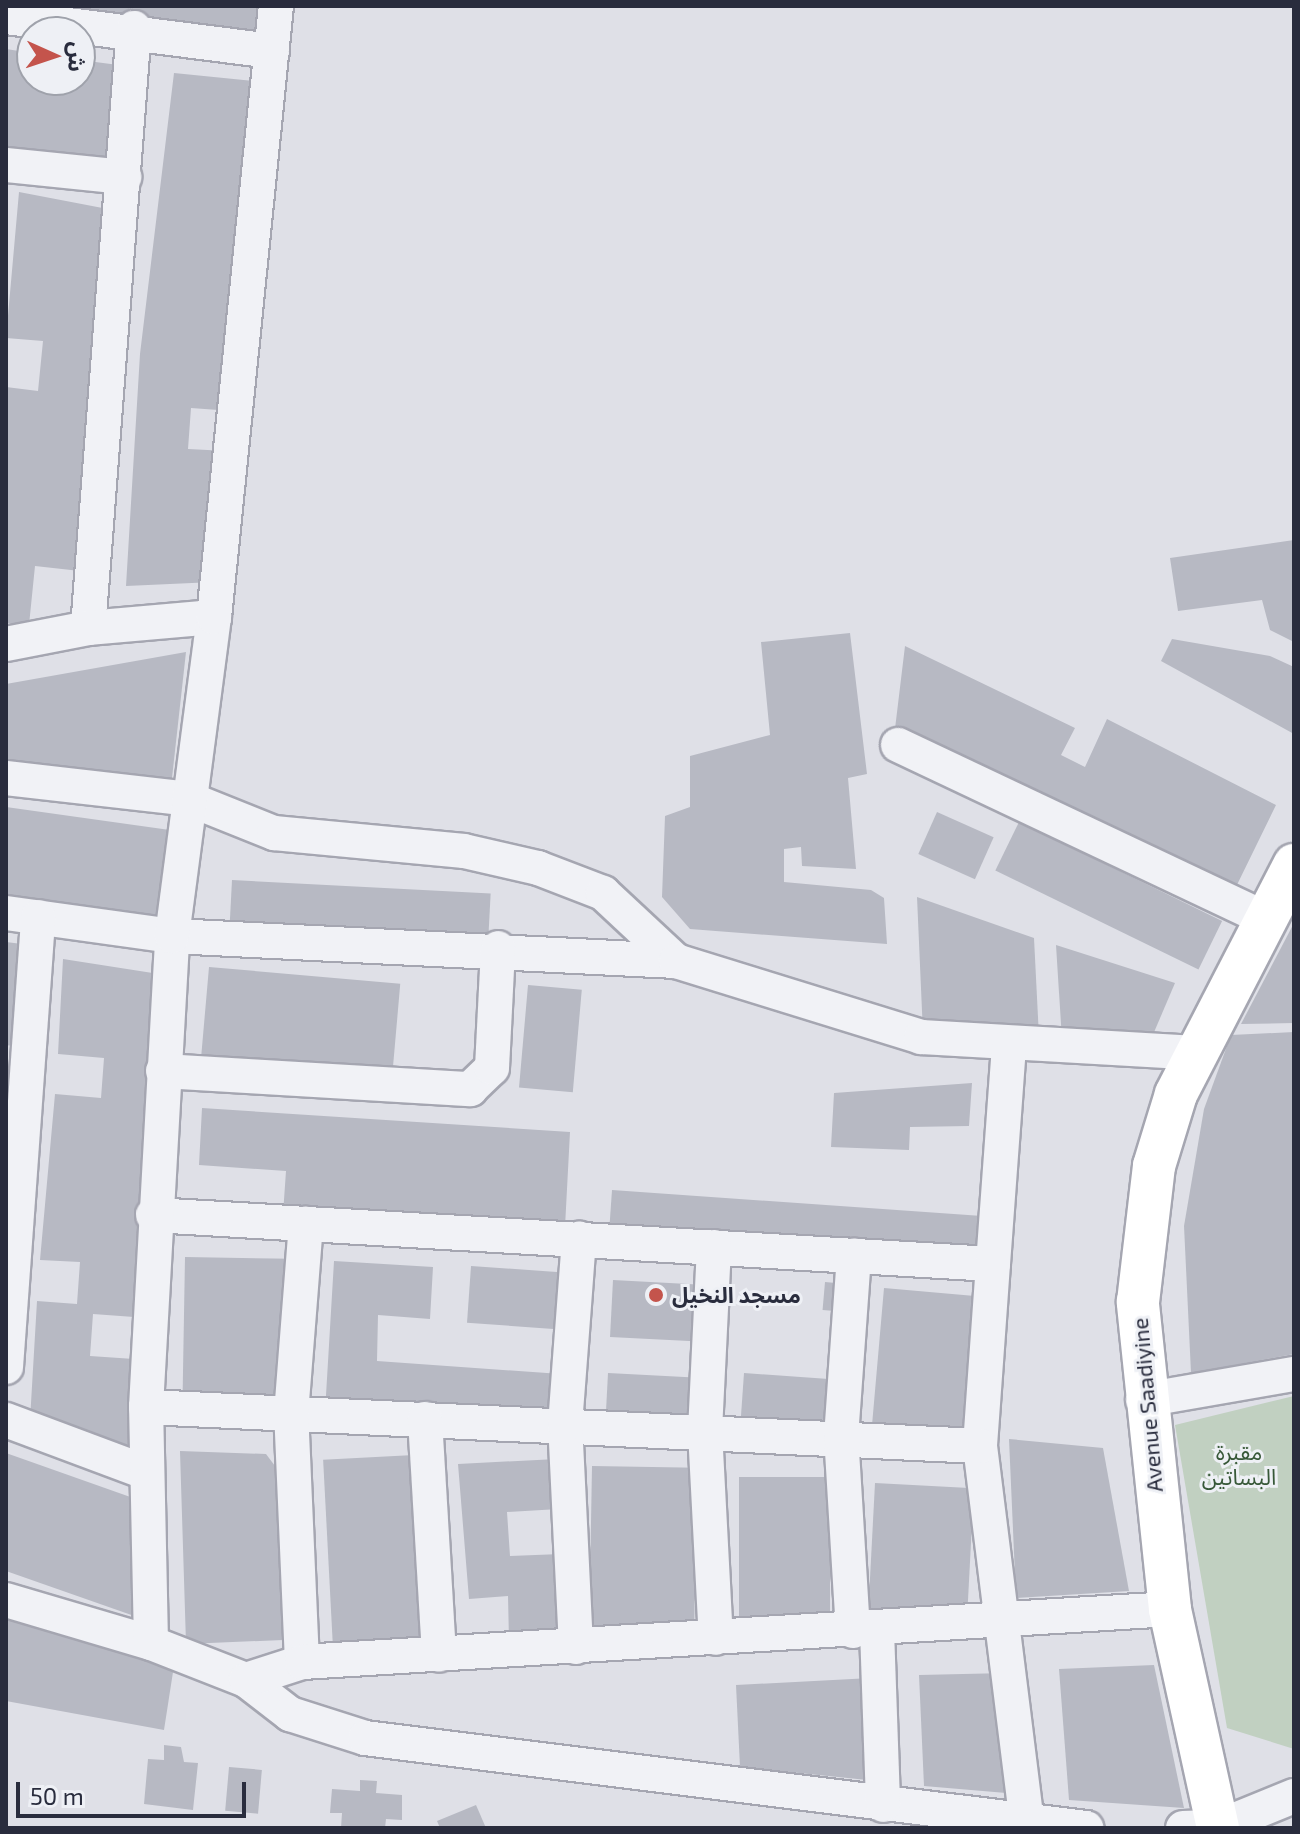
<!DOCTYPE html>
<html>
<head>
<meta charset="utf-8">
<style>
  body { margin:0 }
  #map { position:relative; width:1300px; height:1834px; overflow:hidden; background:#dfe0e7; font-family:"Exo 2","Noto Sans Arabic",sans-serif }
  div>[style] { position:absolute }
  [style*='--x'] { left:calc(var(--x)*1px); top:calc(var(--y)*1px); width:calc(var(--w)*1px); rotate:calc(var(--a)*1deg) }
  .green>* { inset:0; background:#c1d0c1 }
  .building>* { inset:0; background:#b7b9c3; transform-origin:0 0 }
  .roads { filter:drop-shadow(2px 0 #a5a6b1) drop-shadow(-2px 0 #a5a6b1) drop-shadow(0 2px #a5a6b1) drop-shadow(0 -2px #a5a6b1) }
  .minor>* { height:34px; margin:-17px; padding:0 17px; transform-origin:17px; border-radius:17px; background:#f1f2f6 }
  .major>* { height:42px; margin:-21px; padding:0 21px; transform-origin:21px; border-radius:21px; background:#fff }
  .dots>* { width:22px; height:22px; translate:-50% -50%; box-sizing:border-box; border:4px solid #eef0f5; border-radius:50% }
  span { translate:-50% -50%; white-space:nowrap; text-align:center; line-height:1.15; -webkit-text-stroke:6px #eef0f5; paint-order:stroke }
  .poi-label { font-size:22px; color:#292c3d; font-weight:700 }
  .left { translate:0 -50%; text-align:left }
  .street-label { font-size:22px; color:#292c3d }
  .park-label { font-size:22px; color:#375838 }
  .frame { position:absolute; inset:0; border:8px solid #292c3d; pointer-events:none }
  .north { position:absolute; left:16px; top:16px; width:80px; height:80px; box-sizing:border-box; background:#eef0f5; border:2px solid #9fa2ab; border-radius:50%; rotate:93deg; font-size:22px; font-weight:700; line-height:32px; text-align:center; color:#292c3d }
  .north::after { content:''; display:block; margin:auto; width:28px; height:36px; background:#c4544c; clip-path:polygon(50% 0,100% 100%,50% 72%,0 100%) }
  .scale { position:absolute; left:16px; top:1782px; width:230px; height:36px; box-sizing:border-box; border:4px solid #292c3d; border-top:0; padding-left:10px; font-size:24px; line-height:28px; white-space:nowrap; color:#292c3d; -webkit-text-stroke:6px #eef0f5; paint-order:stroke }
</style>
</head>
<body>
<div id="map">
  <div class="green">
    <i style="clip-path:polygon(1294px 1396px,1294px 1749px,1227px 1728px,1175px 1425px)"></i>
  </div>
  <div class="building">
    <i style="clip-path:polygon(16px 6px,269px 6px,265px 43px)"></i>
    <i style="clip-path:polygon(6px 49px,32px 53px,32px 80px,80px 80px,80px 60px,126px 66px,116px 170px,6px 155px)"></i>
    <i style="clip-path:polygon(174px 73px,263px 82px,232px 411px,191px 408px,188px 449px,227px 451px,214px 582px,126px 586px,140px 354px)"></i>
    <i style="clip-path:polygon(19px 192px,113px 210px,80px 571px,35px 566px,29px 625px,6px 623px,6px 387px,38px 391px,43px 341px,6px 338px)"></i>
    <i style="clip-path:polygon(1294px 540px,1294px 642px,1270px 630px,1262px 600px,1178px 611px,1170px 558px)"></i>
    <i style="clip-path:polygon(850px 633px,867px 774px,848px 778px,856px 869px,802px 866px,801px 847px,784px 849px,784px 882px,871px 890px,884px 898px,887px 944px,690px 929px,662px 897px,665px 816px,690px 807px,690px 756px,770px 735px,761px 642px)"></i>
    <i style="clip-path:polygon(1172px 639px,1270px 656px,1294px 667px,1294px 734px,1161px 661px)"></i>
    <i style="clip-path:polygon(905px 646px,1075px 728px,1061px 755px,1085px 767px,1107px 719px,1276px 805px,1233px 893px,894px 737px)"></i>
    <i style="clip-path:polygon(186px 652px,171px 787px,6px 769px,6px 684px)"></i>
    <i style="left:6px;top:807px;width:169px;height:98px;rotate:8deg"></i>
    <i style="left:937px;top:812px;width:62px;height:46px;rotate:24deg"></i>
    <i style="left:1019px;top:822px;width:226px;height:54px;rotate:26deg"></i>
    <i style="left:232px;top:880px;width:259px;height:51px;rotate:3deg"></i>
    <i style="clip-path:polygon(917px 897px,1034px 938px,1039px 1037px,923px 1034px)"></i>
    <i style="clip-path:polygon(1294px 923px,1294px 1023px,1241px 1024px)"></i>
    <i style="clip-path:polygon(6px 942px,30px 945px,18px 1047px,6px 1045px)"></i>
    <i style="clip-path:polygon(1056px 945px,1175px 983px,1152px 1037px,1062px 1040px)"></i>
    <i style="clip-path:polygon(63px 959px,159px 974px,134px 1317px,93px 1314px,90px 1356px,134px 1359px,129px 1446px,30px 1420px,37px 1301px,77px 1304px,80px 1262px,40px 1260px,55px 1094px,101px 1098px,104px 1058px,58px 1054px)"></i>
    <i style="left:209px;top:967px;width:192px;height:95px;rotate:5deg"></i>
    <i style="left:528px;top:985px;width:54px;height:103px;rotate:5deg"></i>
    <i style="clip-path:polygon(1294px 1032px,1294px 1354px,1191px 1373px,1184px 1226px,1204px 1109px,1231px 1035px)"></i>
    <i style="clip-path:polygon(972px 1083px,969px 1126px,910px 1127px,909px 1150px,831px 1147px,834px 1093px)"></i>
    <i style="clip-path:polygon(202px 1108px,570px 1132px,565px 1227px,283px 1214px,286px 1171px,199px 1165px)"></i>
    <i style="left:612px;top:1190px;width:371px;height:45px;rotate:4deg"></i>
    <i style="left:185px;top:1257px;width:107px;height:142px;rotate:1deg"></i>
    <i style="clip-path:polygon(334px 1261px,433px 1267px,430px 1319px,378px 1315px,377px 1361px,561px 1374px,559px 1421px,325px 1412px)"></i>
    <i style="left:471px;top:1266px;width:97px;height:57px;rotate:4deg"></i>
    <i style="left:613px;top:1280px;width:89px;height:57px;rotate:3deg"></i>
    <i style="left:825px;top:1282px;width:22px;height:28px;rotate:5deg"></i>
    <i style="left:884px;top:1288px;width:94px;height:141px;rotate:5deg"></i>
    <i style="left:608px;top:1373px;width:91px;height:49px;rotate:3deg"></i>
    <i style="left:744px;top:1373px;width:92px;height:54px;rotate:4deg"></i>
    <i style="clip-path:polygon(1009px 1439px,1103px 1448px,1129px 1591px,1016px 1598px)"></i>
    <i style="clip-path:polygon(180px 1451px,266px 1454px,275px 1466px,283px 1640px,186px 1644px)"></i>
    <i style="clip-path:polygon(6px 1453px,136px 1499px,140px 1618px,6px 1571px)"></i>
    <i style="left:414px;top:1455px;width:192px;height:91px;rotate:87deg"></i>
    <i style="clip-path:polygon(557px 1459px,559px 1509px,507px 1512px,510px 1556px,561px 1554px,566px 1638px,509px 1641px,508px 1596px,469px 1599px,458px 1464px)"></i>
    <i style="left:592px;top:1466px;width:105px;height:163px;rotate:1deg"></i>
    <i style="left:739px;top:1477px;width:91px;height:150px"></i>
    <i style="left:875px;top:1483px;width:99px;height:126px;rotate:3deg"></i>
    <i style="clip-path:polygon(6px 1609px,154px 1653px,173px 1672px,164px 1730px,6px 1701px)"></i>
    <i style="clip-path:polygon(1154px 1665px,1184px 1808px,1069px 1800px,1059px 1669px)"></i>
    <i style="clip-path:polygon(1007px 1673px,1019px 1794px,924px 1786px,919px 1675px)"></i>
    <i style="clip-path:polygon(871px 1678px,877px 1781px,740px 1767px,736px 1685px)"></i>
    <i style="clip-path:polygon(164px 1745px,181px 1747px,184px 1762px,198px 1763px,193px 1810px,144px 1804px,148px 1759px,164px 1760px)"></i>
    <i style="left:229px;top:1767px;width:33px;height:44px;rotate:5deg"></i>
    <i style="clip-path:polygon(360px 1780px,377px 1781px,376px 1793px,402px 1795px,402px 1820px,386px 1819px,385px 1828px,341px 1828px,342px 1813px,330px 1813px,332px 1789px,360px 1791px)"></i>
    <i style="clip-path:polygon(476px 1805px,486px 1828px,440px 1828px,437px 1821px)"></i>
  </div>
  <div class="roads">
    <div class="minor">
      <i style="--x:6;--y:17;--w:268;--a:7.3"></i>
      <i style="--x:6;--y:165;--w:119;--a:5.8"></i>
      <i style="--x:88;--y:628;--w:602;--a:-85.62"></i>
      <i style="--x:6;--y:644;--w:84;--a:-11"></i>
      <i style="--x:88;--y:628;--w:126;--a:-5"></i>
      <i style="--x:898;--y:745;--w:407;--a:25.3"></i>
      <i style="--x:6;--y:778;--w:184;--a:6.5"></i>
      <i style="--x:189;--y:799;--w:92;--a:21.8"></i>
      <i style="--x:274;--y:833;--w:191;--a:5.4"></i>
      <i style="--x:464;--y:851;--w:76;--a:12.9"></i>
      <i style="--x:538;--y:868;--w:70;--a:21"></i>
      <i style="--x:603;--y:893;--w:100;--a:43"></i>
      <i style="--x:6;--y:913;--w:168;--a:7.9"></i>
      <i style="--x:172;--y:936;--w:505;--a:2.84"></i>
      <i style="--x:676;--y:961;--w:257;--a:17.2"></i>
      <i style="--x:921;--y:1037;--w:276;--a:3.3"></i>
      <i style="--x:163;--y:1071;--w:308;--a:3.4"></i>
      <i style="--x:470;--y:1089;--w:30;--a:-44"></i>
      <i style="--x:492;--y:1068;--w:120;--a:-87.1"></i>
      <i style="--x:153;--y:1215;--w:841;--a:3.34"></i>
      <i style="--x:993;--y:1264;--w:218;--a:-85.8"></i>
      <i style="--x:714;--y:1247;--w:184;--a:92.8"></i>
      <i style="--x:705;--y:1431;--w:207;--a:87"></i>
      <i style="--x:993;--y:1264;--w:182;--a:94.1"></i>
      <i style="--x:980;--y:1446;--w:378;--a:82.9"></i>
      <i style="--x:6;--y:1367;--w:451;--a:-85.9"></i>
      <i style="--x:1143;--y:1400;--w:153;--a:-9.8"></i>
      <i style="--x:146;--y:1407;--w:835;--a:2.68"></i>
      <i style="--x:425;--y:1419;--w:236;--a:86.6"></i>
      <i style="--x:6;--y:1420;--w:148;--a:20.5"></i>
      <i style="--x:6;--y:1600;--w:151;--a:16.5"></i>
      <i style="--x:151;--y:1643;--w:102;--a:21.3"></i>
      <i style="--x:246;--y:1680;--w:56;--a:37.7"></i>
      <i style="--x:290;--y:1714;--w:79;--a:17.7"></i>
      <i style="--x:365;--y:1738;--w:727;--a:7.12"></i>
      <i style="--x:877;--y:1630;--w:175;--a:88"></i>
      <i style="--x:853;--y:1631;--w:194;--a:-93.5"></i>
      <i style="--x:841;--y:1437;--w:182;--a:-85.9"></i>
      <i style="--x:151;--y:1643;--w:236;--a:-91.2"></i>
      <i style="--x:146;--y:1407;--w:472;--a:-86.8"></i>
      <i style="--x:172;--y:936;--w:322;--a:-82.5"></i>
      <i style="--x:214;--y:617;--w:614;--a:-84.21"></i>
      <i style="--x:576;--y:1647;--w:222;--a:-92.8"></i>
      <i style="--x:565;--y:1425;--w:187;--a:-85.7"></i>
      <i style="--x:302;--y:1662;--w:248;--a:-92.5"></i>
      <i style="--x:291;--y:1414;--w:191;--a:-85.5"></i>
      <i style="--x:246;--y:1680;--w:59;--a:-17.8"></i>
      <i style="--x:302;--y:1662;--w:870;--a:-3.49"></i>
      <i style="--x:1183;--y:1828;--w:35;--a:-2"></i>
      <i style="--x:1218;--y:1827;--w:82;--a:-22.2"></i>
    </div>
    <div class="major">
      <i style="--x:1218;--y:1828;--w:224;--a:-102.4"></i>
      <i style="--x:1170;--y:1609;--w:309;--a:-96"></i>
      <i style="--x:1138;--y:1302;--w:137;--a:-83.3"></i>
      <i style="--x:1154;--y:1166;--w:75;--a:-73"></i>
      <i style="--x:1176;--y:1094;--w:258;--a:-62.7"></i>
    </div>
  </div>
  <div class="dots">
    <i style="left:656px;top:1295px;background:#c4544c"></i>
  </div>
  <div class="poi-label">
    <span class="left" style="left:672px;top:1295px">مسجد النخيل</span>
  </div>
  <div class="street-label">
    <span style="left:1147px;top:1405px;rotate:-95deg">Avenue Saadiyine</span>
  </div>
  <div class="park-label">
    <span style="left:1239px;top:1464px">مقبرة<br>البساتين</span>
  </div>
  <div class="frame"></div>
  <div class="north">ش</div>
  <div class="scale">50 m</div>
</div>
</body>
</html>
